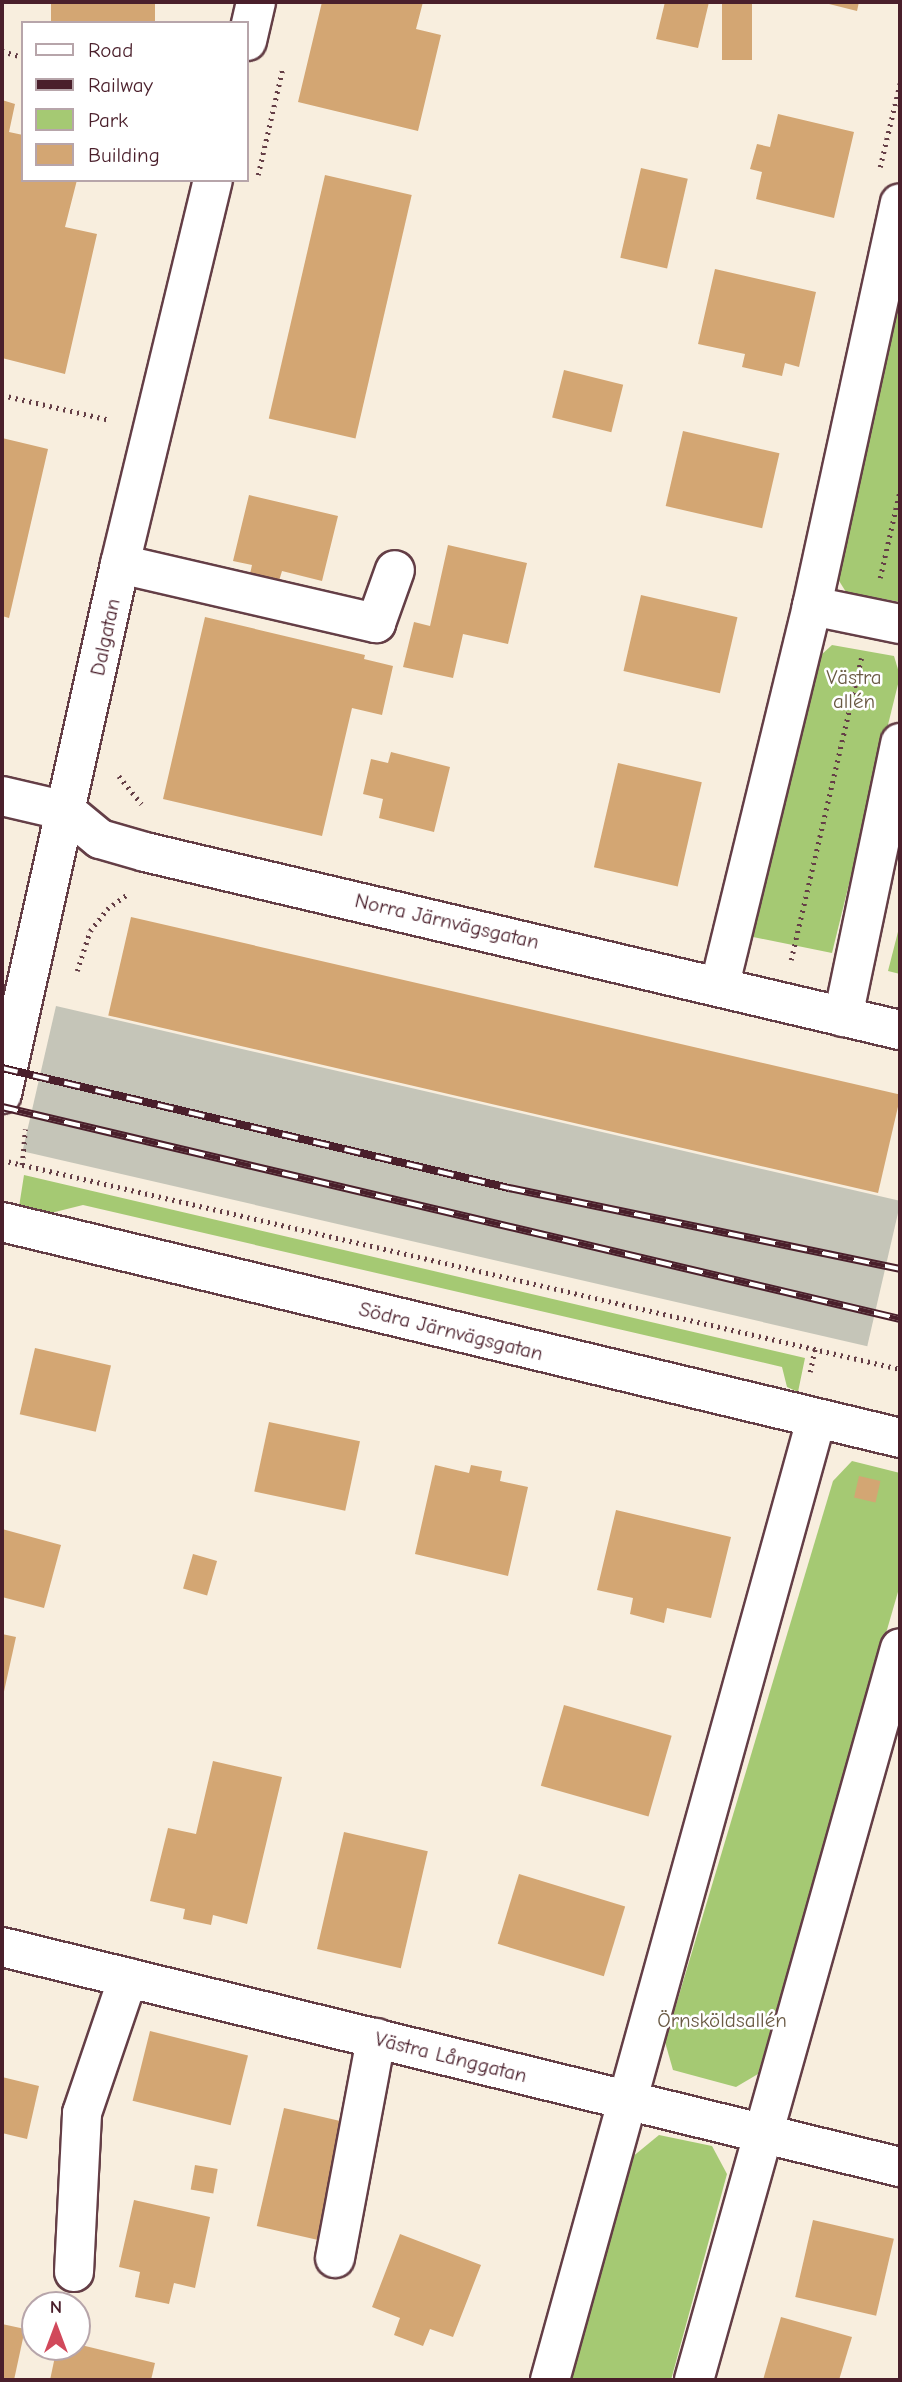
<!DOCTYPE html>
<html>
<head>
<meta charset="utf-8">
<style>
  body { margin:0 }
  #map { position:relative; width:902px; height:2382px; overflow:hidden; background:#f8eede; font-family:"Comic Neue",sans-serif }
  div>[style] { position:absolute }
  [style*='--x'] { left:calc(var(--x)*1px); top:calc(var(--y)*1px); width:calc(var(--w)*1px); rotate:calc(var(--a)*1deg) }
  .industrial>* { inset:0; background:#c5c5b8; transform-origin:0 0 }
  .green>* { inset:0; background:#a5c973 }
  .building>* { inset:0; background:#d3a673; transform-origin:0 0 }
  .path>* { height:4.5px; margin-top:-2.25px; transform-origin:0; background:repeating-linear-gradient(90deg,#643e46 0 2px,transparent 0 7px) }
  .roads { filter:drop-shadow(2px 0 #643e46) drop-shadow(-2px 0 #643e46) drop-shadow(0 2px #643e46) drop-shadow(0 -2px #643e46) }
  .minor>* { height:38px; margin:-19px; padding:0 19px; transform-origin:19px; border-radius:19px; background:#fff }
  .rail>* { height:8px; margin-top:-4px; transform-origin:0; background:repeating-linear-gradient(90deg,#fff 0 16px,#4a1f2b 0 32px); box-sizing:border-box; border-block:2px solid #4a1f2b }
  span { translate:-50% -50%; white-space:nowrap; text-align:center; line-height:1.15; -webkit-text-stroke:5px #fff; paint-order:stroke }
  .street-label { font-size:21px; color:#4a1f2b }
  .park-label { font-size:21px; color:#6a5a44 }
  .frame { position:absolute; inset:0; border:4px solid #4a1f2b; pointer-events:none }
  .legend { position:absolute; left:21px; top:21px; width:228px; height:161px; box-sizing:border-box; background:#fff; border:2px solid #b7a5aa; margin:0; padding:9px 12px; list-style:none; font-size:21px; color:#4a1f2b }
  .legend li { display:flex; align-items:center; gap:14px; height:35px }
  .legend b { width:35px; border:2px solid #b7a5aa }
  .north { position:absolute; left:21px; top:2291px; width:70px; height:70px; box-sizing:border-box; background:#fff; border:2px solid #b7a5aa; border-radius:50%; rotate:0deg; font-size:19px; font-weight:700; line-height:28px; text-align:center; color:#4a1f2b }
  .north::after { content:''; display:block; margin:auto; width:24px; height:32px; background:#d1495b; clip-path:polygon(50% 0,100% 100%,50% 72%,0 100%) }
</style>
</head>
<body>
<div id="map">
  <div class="industrial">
    <i style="left:56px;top:1006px;width:867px;height:149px;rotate:13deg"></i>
  </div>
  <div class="green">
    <i style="clip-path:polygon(900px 303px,900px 602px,846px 592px,836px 576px)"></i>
    <i style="clip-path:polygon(832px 645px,894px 656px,900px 676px,832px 953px,753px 937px,820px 656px)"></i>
    <i style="clip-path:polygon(900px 924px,900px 974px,888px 971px)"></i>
    <i style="clip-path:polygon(24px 1175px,805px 1358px,798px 1392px,787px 1387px,782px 1367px,83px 1205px,35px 1217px,19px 1207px)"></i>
    <i style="clip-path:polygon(852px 1461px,900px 1473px,900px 1585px,758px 2074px,736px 2087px,673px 2070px,665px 2042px,833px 1481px)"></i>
    <i style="clip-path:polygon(659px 2135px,712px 2146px,727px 2174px,671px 2380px,568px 2380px,631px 2158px)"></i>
  </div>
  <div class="building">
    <i style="left:51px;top:2px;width:104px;height:22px"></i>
    <i style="clip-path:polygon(322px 2px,423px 2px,416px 29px,441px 35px,418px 131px,298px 102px)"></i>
    <i style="clip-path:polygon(665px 2px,709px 2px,698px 48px,656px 39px)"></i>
    <i style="left:722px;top:2px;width:30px;height:58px"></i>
    <i style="clip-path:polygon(821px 2px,859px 2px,857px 11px)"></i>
    <i style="clip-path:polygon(2px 100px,15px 104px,9px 132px,23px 135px,23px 180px,77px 180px,65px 227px,97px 234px,65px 374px,2px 358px)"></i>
    <i style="clip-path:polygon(778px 114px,854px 132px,834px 218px,756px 199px,762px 172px,750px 169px,757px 144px,770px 147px)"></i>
    <i style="left:641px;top:168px;width:48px;height:92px;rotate:13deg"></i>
    <i style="left:325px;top:175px;width:89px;height:250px;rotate:13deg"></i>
    <i style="clip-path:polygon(715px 269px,816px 292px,799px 367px,785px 363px,782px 376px,742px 367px,745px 354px,698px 344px)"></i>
    <i style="left:564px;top:370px;width:61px;height:49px;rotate:14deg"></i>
    <i style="left:683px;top:431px;width:99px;height:77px;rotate:13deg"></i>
    <i style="clip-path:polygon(2px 438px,48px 449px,9px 618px,2px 616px)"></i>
    <i style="clip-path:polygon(249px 495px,338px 516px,322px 581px,282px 571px,279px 581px,250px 574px,252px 565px,233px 561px)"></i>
    <i style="clip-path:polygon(448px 545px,527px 563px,508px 644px,463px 634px,453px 678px,403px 667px,414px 622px,430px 626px)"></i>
    <i style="left:641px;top:595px;width:99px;height:78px;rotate:13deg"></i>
    <i style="clip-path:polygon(205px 617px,365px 655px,364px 659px,393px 666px,382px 715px,352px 708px,322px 836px,163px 799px)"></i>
    <i style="clip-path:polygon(391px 752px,450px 767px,434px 832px,379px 818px,383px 799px,363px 794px,371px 759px,388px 763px)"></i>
    <i style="left:618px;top:763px;width:86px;height:107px;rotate:13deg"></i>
    <i style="left:131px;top:917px;width:790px;height:101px;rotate:13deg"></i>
    <i style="left:35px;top:1348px;width:78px;height:68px;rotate:13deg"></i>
    <i style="left:269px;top:1422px;width:93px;height:71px;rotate:12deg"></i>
    <i style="clip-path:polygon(435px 1465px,469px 1473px,471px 1465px,502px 1471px,500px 1481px,528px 1487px,508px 1576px,415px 1554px)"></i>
    <i style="left:859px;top:1476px;width:22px;height:22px;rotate:13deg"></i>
    <i style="clip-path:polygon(616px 1510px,731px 1537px,711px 1618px,667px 1608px,664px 1623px,630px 1614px,633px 1598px,597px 1590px)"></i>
    <i style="clip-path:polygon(2px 1529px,61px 1545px,44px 1608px,2px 1597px)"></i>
    <i style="left:193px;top:1554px;width:25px;height:36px;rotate:16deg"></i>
    <i style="clip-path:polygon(2px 1634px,16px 1637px,3px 1696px,2px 1695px)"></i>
    <i style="left:564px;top:1705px;width:112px;height:84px;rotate:16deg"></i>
    <i style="clip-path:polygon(213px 1761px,282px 1777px,247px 1924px,213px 1915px,211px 1925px,183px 1919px,185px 1909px,150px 1901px,168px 1828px,196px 1834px)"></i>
    <i style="left:344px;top:1832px;width:86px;height:120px;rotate:13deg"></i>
    <i style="left:519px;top:1874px;width:111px;height:73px;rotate:17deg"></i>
    <i style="left:150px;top:2031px;width:101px;height:72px;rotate:14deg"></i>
    <i style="clip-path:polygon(2px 2077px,39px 2086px,27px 2139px,2px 2133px)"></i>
    <i style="left:284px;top:2108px;width:72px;height:121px;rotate:13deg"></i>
    <i style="left:195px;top:2165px;width:23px;height:25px;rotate:10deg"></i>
    <i style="clip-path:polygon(134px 2200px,210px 2217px,195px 2288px,174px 2283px,169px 2304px,135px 2297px,140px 2272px,119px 2267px)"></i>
    <i style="left:813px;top:2220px;width:83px;height:79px;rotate:13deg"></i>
    <i style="clip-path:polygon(400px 2234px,481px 2265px,453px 2337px,430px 2329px,423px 2346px,394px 2335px,400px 2318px,372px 2307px)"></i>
    <i style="clip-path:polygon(781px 2317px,852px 2337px,839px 2380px,763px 2380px)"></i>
    <i style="clip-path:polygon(2px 2324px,25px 2329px,14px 2380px,2px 2380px)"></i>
    <i style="clip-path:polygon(77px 2344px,155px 2363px,151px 2380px,50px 2380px,57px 2347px)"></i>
  </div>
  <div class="path">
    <i style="--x:2;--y:51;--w:22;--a:16"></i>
    <i style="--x:880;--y:167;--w:86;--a:-76.6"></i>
    <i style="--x:258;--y:175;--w:111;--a:-77"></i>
    <i style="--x:2;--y:395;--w:111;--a:13"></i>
    <i style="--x:880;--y:578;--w:90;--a:-77.2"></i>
    <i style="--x:119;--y:776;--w:36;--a:51"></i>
    <i style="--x:791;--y:960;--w:310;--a:-76.9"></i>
    <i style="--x:77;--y:971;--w:42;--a:-72"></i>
    <i style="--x:90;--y:931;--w:28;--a:-52"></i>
    <i style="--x:107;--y:909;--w:26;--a:-36"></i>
    <i style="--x:2;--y:1160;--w:922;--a:13.1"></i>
    <i style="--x:22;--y:1165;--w:36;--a:-85"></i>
    <i style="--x:810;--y:1372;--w:24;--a:-78"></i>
  </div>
  <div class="roads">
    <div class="minor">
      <i style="--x:247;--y:41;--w:40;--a:-77"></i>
      <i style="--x:120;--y:564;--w:263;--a:13"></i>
      <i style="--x:376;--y:623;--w:56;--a:-70.3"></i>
      <i style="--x:812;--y:606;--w:90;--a:11.6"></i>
      <i style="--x:2;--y:796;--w:66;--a:13.2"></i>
      <i style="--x:66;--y:811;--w:44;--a:39.5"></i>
      <i style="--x:100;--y:839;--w:47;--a:16.1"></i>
      <i style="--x:145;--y:852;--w:776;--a:13.27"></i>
      <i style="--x:720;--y:984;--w:389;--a:-76.3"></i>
      <i style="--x:812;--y:606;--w:412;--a:-77.7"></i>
      <i style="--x:843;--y:1017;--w:280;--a:-78.2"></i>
      <i style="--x:2;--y:1094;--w:543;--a:-77.45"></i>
      <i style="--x:120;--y:564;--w:395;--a:-76.4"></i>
      <i style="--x:2;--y:1222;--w:924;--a:13.52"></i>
      <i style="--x:2;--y:1947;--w:925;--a:13.77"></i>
      <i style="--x:335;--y:2258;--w:224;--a:-79.4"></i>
      <i style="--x:74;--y:2272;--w:159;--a:-87.1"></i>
      <i style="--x:82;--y:2113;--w:143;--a:-71.2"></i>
      <i style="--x:550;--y:2380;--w:996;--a:-74.51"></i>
      <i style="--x:694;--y:2380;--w:760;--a:-74.28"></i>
    </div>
  </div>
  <div class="rail">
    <i style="--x:2;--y:1068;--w:521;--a:13.32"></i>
    <i style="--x:509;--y:1188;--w:399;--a:11.7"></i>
    <i style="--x:2;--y:1107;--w:923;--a:13.28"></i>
  </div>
  <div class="street-label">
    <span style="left:105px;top:637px;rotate:-78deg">Dalgatan</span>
    <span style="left:447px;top:921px;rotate:13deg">Norra Järnvägsgatan</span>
    <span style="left:451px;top:1331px;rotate:14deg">Södra Järnvägsgatan</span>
    <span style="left:451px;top:2057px;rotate:14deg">Västra Långgatan</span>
  </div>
  <div class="park-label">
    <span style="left:854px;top:689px">Västra<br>allén</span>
    <span style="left:722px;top:2020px">Örnsköldsallén</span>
  </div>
  <div class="frame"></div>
  <ul class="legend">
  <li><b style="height:9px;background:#fff"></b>Road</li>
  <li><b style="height:9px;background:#4a1f2b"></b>Railway</li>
  <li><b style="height:19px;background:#a5c973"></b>Park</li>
  <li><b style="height:19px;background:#d3a673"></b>Building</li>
  </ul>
  <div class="north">N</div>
</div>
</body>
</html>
